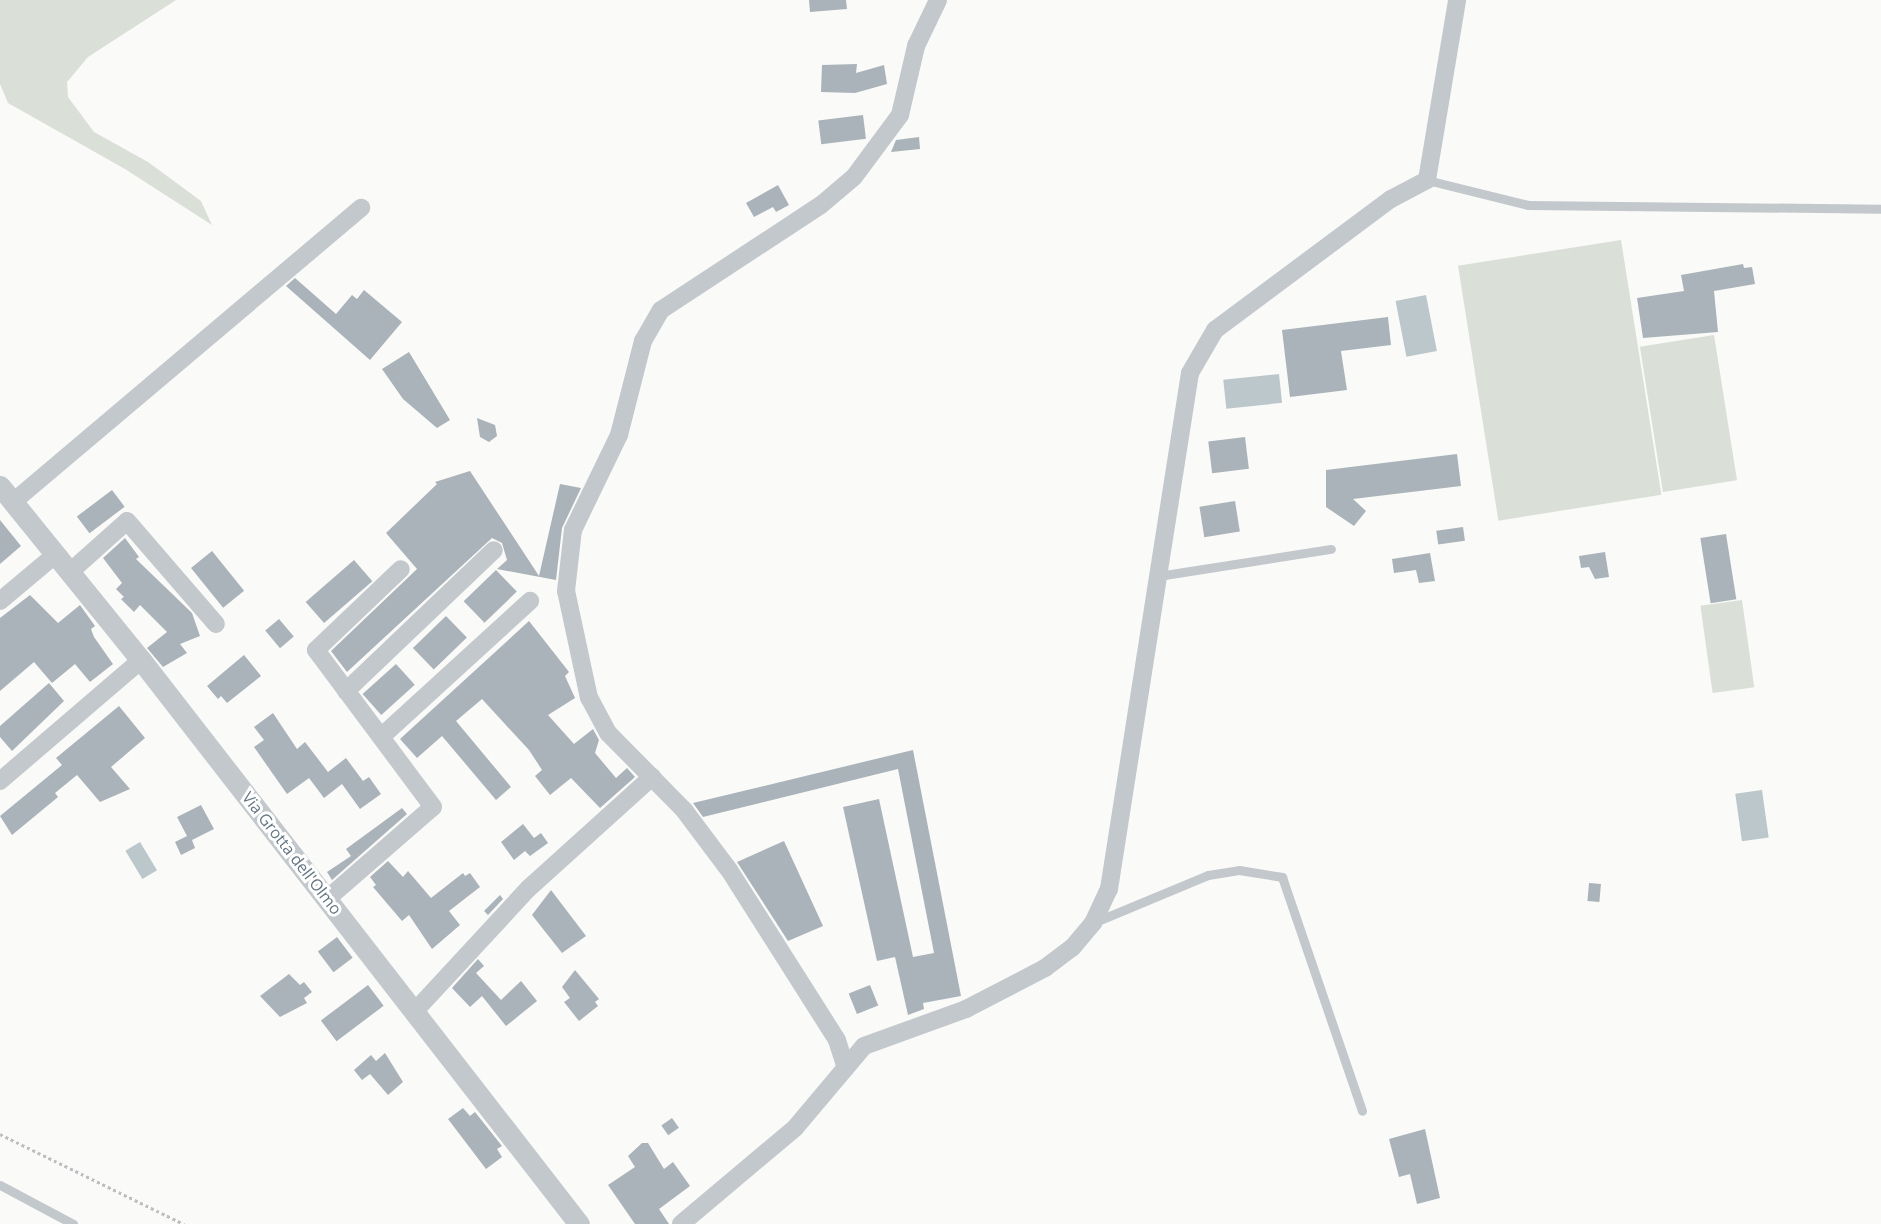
<!DOCTYPE html>
<html>
<head>
<meta charset="utf-8">
<style>
  body { margin:0 }
  #map { position:relative; width:1881px; height:1224px; overflow:hidden; background:#fafaf8; font-family:"Open Sans",sans-serif }
  div>[style] { position:absolute }
  [style*='--x'] { left:calc(var(--x)*1px); top:calc(var(--y)*1px); width:calc(var(--w)*1px); rotate:calc(var(--a)*1deg) }
  .green>* { inset:0; background:#dadfd7; transform-origin:0 0 }
  .water>* { inset:0; background:#bbc7cb; transform-origin:0 0 }
  .building>* { inset:0; background:#aab3b9; transform-origin:0 0 }
  .path>* { height:3px; margin-top:-1.5px; transform-origin:0; background:repeating-linear-gradient(90deg,#bbbfc2 0 3px,transparent 0 6px) }
  .service>* { height:9px; margin:-4.5px; padding:0 4.5px; transform-origin:4.5px; border-radius:4.5px; background:#c3c8cc }
  .minor>* { height:18px; margin:-9px; padding:0 9px; transform-origin:9px; border-radius:9px; background:#c3c8cc }
  .tertiary>* { height:21px; margin:-10.5px; padding:0 10.5px; transform-origin:10.5px; border-radius:10.5px; background:#c3c8cc }
  span { translate:-50% -50%; white-space:nowrap; text-align:center; line-height:1.15; -webkit-text-stroke:6px #fff; paint-order:stroke }
  .street-label { font-size:16px; color:#657683 }
</style>
</head>
<body>
<div id="map">
  <div class="green">
    <i style="clip-path:polygon(0 0,176px 0,88px 57px,67px 82px,68px 97px,94px 132px,148px 162px,201px 201px,212px 225px,125px 169px,8px 103px,0 84px)"></i>
    <i style="left:1621px;top:240px;width:258px;height:165px;rotate:81deg"></i>
    <i style="left:1714px;top:335px;width:147px;height:75px;rotate:81deg"></i>
    <i style="left:1742px;top:600px;width:88px;height:42px;rotate:82deg"></i>
  </div>
  <div class="water">
    <i style="left:1426px;top:295px;width:57px;height:31px;rotate:79deg"></i>
    <i style="left:1279px;top:374px;width:29px;height:56px;rotate:84deg"></i>
    <i style="left:1762px;top:790px;width:48px;height:27px;rotate:82deg"></i>
    <i style="left:140px;top:842px;width:33px;height:17px;rotate:59deg"></i>
  </div>
  <div class="building">
    <i style="clip-path:polygon(809px 0,846px 0,847px 9px,810px 12px)"></i>
    <i style="clip-path:polygon(857px 64px,856px 73px,884px 65px,887px 84px,855px 93px,821px 92px,822px 65px)"></i>
    <i style="left:863px;top:115px;width:24px;height:45px;rotate:83deg"></i>
    <i style="clip-path:polygon(919px 137px,920px 149px,891px 152px,896px 140px)"></i>
    <i style="clip-path:polygon(778px 185px,789px 205px,776px 212px,773px 207px,754px 217px,746px 203px)"></i>
    <i style="clip-path:polygon(1743px 264px,1744px 268px,1752px 267px,1755px 284px,1714px 291px,1718px 332px,1643px 338px,1637px 298px,1684px 291px,1681px 275px)"></i>
    <i style="clip-path:polygon(295px 278px,336px 314px,352px 295px,357px 299px,364px 290px,402px 322px,370px 360px,286px 286px)"></i>
    <i style="clip-path:polygon(1388px 317px,1391px 345px,1341px 351px,1347px 390px,1290px 397px,1282px 330px)"></i>
    <i style="clip-path:polygon(409px 352px,450px 420px,437px 428px,403px 399px,382px 369px)"></i>
    <i style="clip-path:polygon(477px 418px,495px 425px,497px 436px,489px 442px,480px 437px)"></i>
    <i style="left:1245px;top:437px;width:32px;height:37px;rotate:83deg"></i>
    <i style="clip-path:polygon(1457px 454px,1461px 486px,1353px 499px,1366px 511px,1354px 526px,1326px 507px,1326px 470px)"></i>
    <i style="clip-path:polygon(470px 471px,539px 576px,560px 484px,581px 488px,562px 528px,556px 580px,497px 569px,507px 560px,502px 543px,492px 538px,347px 672px,331px 651px,417px 569px,386px 533px,437px 484px,435px 482px)"></i>
    <i style="left:112px;top:490px;width:21px;height:44px;rotate:53deg"></i>
    <i style="left:1235px;top:501px;width:31px;height:36px;rotate:81deg"></i>
    <i style="clip-path:polygon(0 520px,21px 546px,0 564px)"></i>
    <i style="left:1463px;top:527px;width:14px;height:27px;rotate:82deg"></i>
    <i style="left:1726px;top:534px;width:66px;height:26px;rotate:81deg"></i>
    <i style="clip-path:polygon(125px 538px,139px 557px,136px 559px,192px 613px,200px 636px,180px 644px,187px 653px,163px 667px,147px 648px,167px 632px,140px 605px,134px 612px,121px 599px,124px 597px,116px 589px,122px 583px,103px 558px)"></i>
    <i style="left:212px;top:551px;width:51px;height:27px;rotate:51deg"></i>
    <i style="clip-path:polygon(1605px 552px,1609px 577px,1595px 579px,1589px 567px,1581px 568px,1579px 556px)"></i>
    <i style="clip-path:polygon(1430px 553px,1435px 581px,1419px 583px,1416px 570px,1394px 573px,1392px 559px)"></i>
    <i style="left:354px;top:560px;width:28px;height:64px;rotate:49deg"></i>
    <i style="left:496px;top:570px;width:30px;height:45px;rotate:46deg"></i>
    <i style="clip-path:polygon(30px 595px,58px 623px,80px 605px,95px 626px,91px 629px,94px 637px,113px 664px,90px 682px,75px 664px,52px 683px,34px 662px,0 691px,0 618px)"></i>
    <i style="left:446px;top:616px;width:30px;height:46px;rotate:46deg"></i>
    <i style="left:279px;top:619px;width:23px;height:18px;rotate:50deg"></i>
    <i style="clip-path:polygon(529px 621px,569px 672px,565px 676px,575px 698px,548px 715px,574px 744px,593px 729px,599px 740px,595px 753px,616px 778px,627px 768px,635px 777px,600px 808px,571px 778px,550px 795px,535px 776px,542px 770px,529px 750px,482px 699px,456px 721px,511px 787px,496px 800px,442px 736px,417px 758px,400px 739px)"></i>
    <i style="clip-path:polygon(244px 655px,261px 676px,227px 703px,221px 696px,218px 699px,207px 686px)"></i>
    <i style="left:396px;top:664px;width:28px;height:45px;rotate:48deg"></i>
    <i style="clip-path:polygon(49px 683px,64px 701px,12px 751px,0 737px,0 726px)"></i>
    <i style="clip-path:polygon(119px 706px,145px 738px,111px 767px,130px 789px,100px 802px,77px 775px,55px 793px,58px 797px,12px 835px,0 816px,62px 765px,56px 758px)"></i>
    <i style="clip-path:polygon(273px 713px,297px 749px,305px 742px,328px 772px,346px 758px,363px 781px,369px 777px,381px 794px,360px 809px,342px 784px,324px 798px,309px 778px,287px 794px,254px 747px,264px 740px,254px 727px)"></i>
    <i style="clip-path:polygon(913px 750px,961px 996px,923px 1003px,924px 1009px,908px 1015px,895px 957px,877px 961px,843px 807px,879px 799px,913px 957px,934px 953px,898px 769px,703px 817px,693px 803px)"></i>
    <i style="clip-path:polygon(201px 805px,214px 829px,192px 840px,195px 848px,181px 855px,175px 842px,187px 836px,177px 817px)"></i>
    <i style="clip-path:polygon(402px 808px,407px 814px,332px 880px,327px 872px,351px 856px,346px 849px)"></i>
    <i style="clip-path:polygon(523px 824px,534px 838px,541px 833px,548px 843px,530px 856px,525px 851px,514px 860px,501px 842px)"></i>
    <i style="clip-path:polygon(784px 841px,823px 926px,788px 941px,737px 862px)"></i>
    <i style="clip-path:polygon(388px 861px,403px 877px,408px 871px,431px 898px,463px 873px,465px 876px,470px 873px,480px 887px,449px 911px,460px 925px,432px 949px,409px 915px,402px 921px,373px 887px,376px 885px,370px 877px)"></i>
    <i style="left:1589px;top:883px;width:12px;height:18px;rotate:5deg"></i>
    <i style="clip-path:polygon(551px 890px,586px 936px,562px 953px,532px 915px)"></i>
    <i style="clip-path:polygon(500px 895px,503px 899px,488px 915px,484px 911px)"></i>
    <i style="left:337px;top:937px;width:26px;height:24px;rotate:53deg"></i>
    <i style="clip-path:polygon(478px 959px,484px 966px,476px 973px,501px 1000px,521px 981px,537px 1001px,506px 1026px,482px 996px,470px 1007px,452px 988px)"></i>
    <i style="clip-path:polygon(575px 970px,599px 999px,595px 1002px,598px 1006px,579px 1021px,564px 1002px,570px 998px,562px 987px)"></i>
    <i style="clip-path:polygon(289px 974px,300px 985px,304px 982px,312px 992px,304px 998px,307px 1003px,280px 1017px,260px 996px)"></i>
    <i style="left:368px;top:985px;width:26px;height:59px;rotate:53deg"></i>
    <i style="left:870px;top:985px;width:22px;height:23px;rotate:68deg"></i>
    <i style="clip-path:polygon(385px 1053px,403px 1082px,388px 1095px,370px 1074px,362px 1080px,354px 1070px,371px 1055px,376px 1061px)"></i>
    <i style="clip-path:polygon(463px 1108px,470px 1116px,475px 1112px,502px 1146px,497px 1149px,502px 1157px,486px 1169px,448px 1119px)"></i>
    <i style="left:672px;top:1118px;width:12px;height:13px;rotate:55deg"></i>
    <i style="clip-path:polygon(1425px 1129px,1440px 1198px,1417px 1204px,1410px 1174px,1399px 1177px,1389px 1139px)"></i>
    <i style="clip-path:polygon(642px 1143px,648px 1143px,664px 1169px,673px 1162px,690px 1186px,659px 1209px,669px 1224px,635px 1224px,608px 1185px,635px 1167px,628px 1156px)"></i>
  </div>
  <div class="path">
    <i style="--x:0;--y:1134;--w:205;--a:26.1"></i>
  </div>
  <div class="service">
    <i style="--x:1427;--y:180;--w:104;--a:13.9"></i>
    <i style="--x:1528;--y:205;--w:353;--a:0.6"></i>
    <i style="--x:1158;--y:576;--w:175;--a:-8.9"></i>
    <i style="--x:1095;--y:922;--w:122;--a:-22.6"></i>
    <i style="--x:1208;--y:875;--w:31;--a:-9"></i>
    <i style="--x:1239;--y:870;--w:44;--a:9.2"></i>
    <i style="--x:1282;--y:877;--w:247;--a:71.1"></i>
    <i style="--x:0;--y:1185;--w:83;--a:28.1"></i>
  </div>
  <div class="minor">
    <i style="--x:13;--y:502;--w:456;--a:-40.2"></i>
    <i style="--x:70;--y:572;--w:76;--a:-41.8"></i>
    <i style="--x:127;--y:521;--w:136;--a:49.2"></i>
    <i style="--x:0;--y:601;--w:73;--a:-40"></i>
    <i style="--x:346;--y:691;--w:204;--a:-43.6"></i>
    <i style="--x:381;--y:737;--w:202;--a:-42.4"></i>
    <i style="--x:0;--y:781;--w:186;--a:-40.6"></i>
    <i style="--x:327;--y:899;--w:140;--a:-41"></i>
    <i style="--x:433;--y:807;--w:196;--a:-126.7"></i>
    <i style="--x:316;--y:650;--w:117;--a:-43.6"></i>
    <i style="--x:415;--y:1011;--w:168;--a:-47.2"></i>
    <i style="--x:529;--y:888;--w:166;--a:-42.1"></i>
    <i style="--x:845;--y:1065;--w:26;--a:-108"></i>
    <i style="--x:837;--y:1040;--w:201;--a:-122.4"></i>
    <i style="--x:729;--y:870;--w:75;--a:-126.9"></i>
    <i style="--x:684;--y:810;--w:108;--a:-134.6"></i>
    <i style="--x:608;--y:733;--w:40;--a:-118"></i>
    <i style="--x:589;--y:698;--w:109;--a:-102.1"></i>
    <i style="--x:566;--y:591;--w:61;--a:-83.5"></i>
    <i style="--x:573;--y:530;--w:106;--a:-64.2"></i>
    <i style="--x:619;--y:435;--w:97;--a:-75.7"></i>
    <i style="--x:643;--y:341;--w:36;--a:-60"></i>
    <i style="--x:661;--y:310;--w:191;--a:-33.3"></i>
    <i style="--x:821;--y:205;--w:43;--a:-40.3"></i>
    <i style="--x:854;--y:177;--w:77;--a:-53.4"></i>
    <i style="--x:900;--y:115;--w:71;--a:-76.9"></i>
    <i style="--x:916;--y:46;--w:51;--a:-64.4"></i>
    <i style="--x:681;--y:1224;--w:149;--a:-40.1"></i>
    <i style="--x:795;--y:1128;--w:107;--a:-49.9"></i>
    <i style="--x:864;--y:1046;--w:109;--a:-19.9"></i>
    <i style="--x:966;--y:1009;--w:89;--a:-27.4"></i>
    <i style="--x:1045;--y:968;--w:34;--a:-37"></i>
    <i style="--x:1072;--y:948;--w:33;--a:-50"></i>
    <i style="--x:1093;--y:923;--w:38;--a:-65"></i>
    <i style="--x:1109;--y:889;--w:522;--a:-81.08"></i>
    <i style="--x:1190;--y:373;--w:50;--a:-59.8"></i>
    <i style="--x:1215;--y:330;--w:219;--a:-36.7"></i>
    <i style="--x:1391;--y:199;--w:41;--a:-27.8"></i>
    <i style="--x:1427;--y:180;--w:182;--a:-80.5"></i>
  </div>
  <div class="tertiary">
    <i style="--x:0;--y:486;--w:224;--a:51"></i>
    <i style="--x:141;--y:660;--w:714;--a:52.17"></i>
  </div>
  <div class="street-label">
    <span style="left:292px;top:853px;rotate:52deg">Via Grotta dell'Olmo</span>
  </div>
</div>
</body>
</html>
